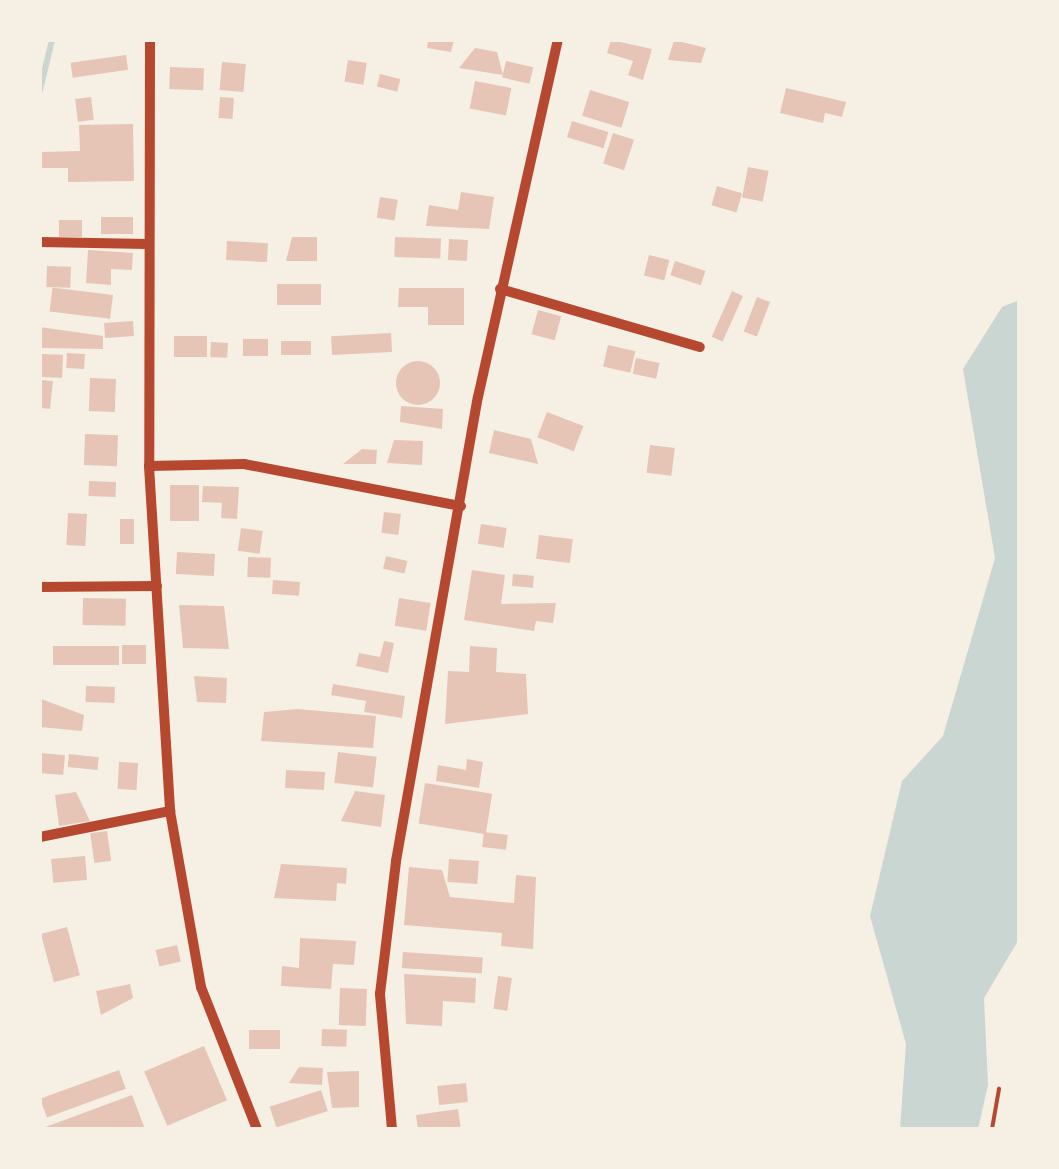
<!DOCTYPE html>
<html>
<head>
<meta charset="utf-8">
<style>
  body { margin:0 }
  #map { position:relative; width:1059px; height:1169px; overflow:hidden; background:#f6efe4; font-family:Arial,sans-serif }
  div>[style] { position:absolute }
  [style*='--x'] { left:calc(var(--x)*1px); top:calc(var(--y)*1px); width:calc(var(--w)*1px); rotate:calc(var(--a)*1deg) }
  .water>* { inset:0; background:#c9d6d2 }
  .stream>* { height:6px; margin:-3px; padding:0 3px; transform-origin:3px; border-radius:3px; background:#c9d6d2 }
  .building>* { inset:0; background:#e6c5b7; transform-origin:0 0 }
  .round { border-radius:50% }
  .path>* { height:4px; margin:-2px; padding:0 2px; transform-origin:2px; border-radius:2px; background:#b5482f }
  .minor>* { height:10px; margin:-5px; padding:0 5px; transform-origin:5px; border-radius:5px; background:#b5482f }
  span { translate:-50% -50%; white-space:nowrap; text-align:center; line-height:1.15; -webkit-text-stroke:8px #f6efe4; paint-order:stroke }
  .frame { position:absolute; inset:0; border:42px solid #f6efe4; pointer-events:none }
</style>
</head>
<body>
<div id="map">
  <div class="water">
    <i style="clip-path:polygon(1019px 300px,1019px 939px,984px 998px,988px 1085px,978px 1129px,900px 1129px,906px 1044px,870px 916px,902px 781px,943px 736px,995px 558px,963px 369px,1002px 307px)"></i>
  </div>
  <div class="stream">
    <i style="--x:40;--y:90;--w:51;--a:-76.5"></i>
  </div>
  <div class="building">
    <i style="clip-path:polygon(428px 40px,454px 40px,451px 52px,427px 48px)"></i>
    <i style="clip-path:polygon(611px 40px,652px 49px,643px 80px,628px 75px,633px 61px,607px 53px)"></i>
    <i style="clip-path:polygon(674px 40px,706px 48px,701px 63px,668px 60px)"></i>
    <i style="clip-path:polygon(475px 48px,497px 52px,503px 75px,459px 68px)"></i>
    <i style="left:126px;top:55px;width:15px;height:56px;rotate:82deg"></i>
    <i style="left:348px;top:60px;width:19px;height:22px;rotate:9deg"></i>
    <i style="left:506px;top:61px;width:28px;height:17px;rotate:13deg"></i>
    <i style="left:222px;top:62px;width:24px;height:28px;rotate:5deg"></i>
    <i style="left:170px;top:67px;width:34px;height:22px;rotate:2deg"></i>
    <i style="left:380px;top:74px;width:21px;height:13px;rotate:14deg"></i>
    <i style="left:475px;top:81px;width:37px;height:28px;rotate:11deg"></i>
    <i style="clip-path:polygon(786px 88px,846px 102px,842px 117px,825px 113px,823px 123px,780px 113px)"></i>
    <i style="left:590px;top:90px;width:41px;height:27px;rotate:17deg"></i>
    <i style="left:91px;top:97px;width:23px;height:16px;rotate:83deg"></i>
    <i style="left:220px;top:97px;width:14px;height:21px;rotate:4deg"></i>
    <i style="left:572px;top:121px;width:38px;height:17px;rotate:17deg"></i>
    <i style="clip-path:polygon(133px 124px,134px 181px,68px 182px,68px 168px,40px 168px,40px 152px,80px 151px,79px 125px)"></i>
    <i style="left:613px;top:133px;width:22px;height:32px;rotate:18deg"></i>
    <i style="left:748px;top:167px;width:21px;height:31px;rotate:11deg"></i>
    <i style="left:717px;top:186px;width:26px;height:20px;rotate:16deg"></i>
    <i style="clip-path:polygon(461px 192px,494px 197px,489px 229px,426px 226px,429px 205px,458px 210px)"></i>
    <i style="left:380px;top:197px;width:18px;height:21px;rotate:9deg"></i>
    <i style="left:101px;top:217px;width:32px;height:17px"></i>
    <i style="left:59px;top:220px;width:23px;height:17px"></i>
    <i style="clip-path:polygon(292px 237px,317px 237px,317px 261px,286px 261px)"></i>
    <i style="left:395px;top:237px;width:46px;height:20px;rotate:2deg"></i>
    <i style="left:449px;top:239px;width:19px;height:21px;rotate:3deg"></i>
    <i style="left:227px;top:241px;width:41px;height:19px;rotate:3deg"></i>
    <i style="clip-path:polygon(88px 250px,133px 253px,132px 270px,111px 269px,111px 285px,86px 283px)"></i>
    <i style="left:649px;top:255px;width:21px;height:21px;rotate:14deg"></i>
    <i style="left:675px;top:261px;width:32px;height:15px;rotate:18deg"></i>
    <i style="left:47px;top:266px;width:24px;height:21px;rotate:2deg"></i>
    <i style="left:277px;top:284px;width:44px;height:21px"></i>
    <i style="clip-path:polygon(399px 288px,464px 288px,464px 325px,428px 325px,428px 307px,398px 307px)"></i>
    <i style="left:732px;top:291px;width:12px;height:50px;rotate:24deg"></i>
    <i style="left:113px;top:295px;width:24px;height:61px;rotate:97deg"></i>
    <i style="left:757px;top:297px;width:14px;height:37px;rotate:21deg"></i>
    <i style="left:538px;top:310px;width:24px;height:25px;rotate:15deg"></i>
    <i style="left:133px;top:321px;width:15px;height:29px;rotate:86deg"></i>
    <i style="clip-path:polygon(40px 327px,103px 336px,103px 349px,40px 348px)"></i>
    <i style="left:391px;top:333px;width:19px;height:60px;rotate:87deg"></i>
    <i style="left:207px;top:336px;width:21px;height:33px;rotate:90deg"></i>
    <i style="left:243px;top:339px;width:25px;height:17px"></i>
    <i style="left:281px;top:341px;width:30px;height:14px"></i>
    <i style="left:211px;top:342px;width:17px;height:15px;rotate:3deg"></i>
    <i style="left:608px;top:345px;width:28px;height:22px;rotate:13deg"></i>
    <i style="left:67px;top:353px;width:18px;height:15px;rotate:3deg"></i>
    <i style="left:40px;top:354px;width:23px;height:23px;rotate:2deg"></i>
    <i style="left:636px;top:358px;width:24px;height:16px;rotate:12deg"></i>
    <i class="round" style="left:396px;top:361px;width:44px;height:44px"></i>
    <i style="left:90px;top:378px;width:26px;height:33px;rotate:2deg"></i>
    <i style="clip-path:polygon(40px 380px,53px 381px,50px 409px,40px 408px)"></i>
    <i style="clip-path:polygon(401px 406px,443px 409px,442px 429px,400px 422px)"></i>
    <i style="left:547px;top:412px;width:39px;height:27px;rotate:21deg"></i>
    <i style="clip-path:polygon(494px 430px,531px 439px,538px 464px,489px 453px)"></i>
    <i style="left:85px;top:434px;width:33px;height:31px;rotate:2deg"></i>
    <i style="clip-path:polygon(394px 440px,423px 441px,422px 465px,387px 463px)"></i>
    <i style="left:650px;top:445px;width:25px;height:28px;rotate:7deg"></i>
    <i style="clip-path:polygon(362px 449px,377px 450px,376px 464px,343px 464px)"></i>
    <i style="left:89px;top:481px;width:27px;height:15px;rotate:2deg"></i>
    <i style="left:170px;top:485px;width:29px;height:36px"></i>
    <i style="clip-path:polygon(203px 486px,239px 487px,237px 519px,221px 518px,222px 503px,202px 502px)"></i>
    <i style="left:384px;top:512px;width:17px;height:21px;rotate:7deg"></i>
    <i style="left:68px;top:513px;width:19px;height:32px;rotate:3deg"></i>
    <i style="left:120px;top:519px;width:14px;height:25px"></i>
    <i style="left:481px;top:524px;width:26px;height:20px;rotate:9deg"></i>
    <i style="left:241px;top:528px;width:22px;height:23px;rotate:8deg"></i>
    <i style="left:539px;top:535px;width:34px;height:24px;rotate:7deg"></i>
    <i style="left:177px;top:552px;width:38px;height:22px;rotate:3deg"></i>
    <i style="left:386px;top:556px;width:22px;height:13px;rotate:13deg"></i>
    <i style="left:248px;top:557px;width:23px;height:20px;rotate:2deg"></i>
    <i style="clip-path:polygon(472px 570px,505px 575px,501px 604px,556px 603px,553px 623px,536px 621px,534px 631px,464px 620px)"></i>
    <i style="left:513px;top:574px;width:21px;height:12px;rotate:5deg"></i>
    <i style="left:273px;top:580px;width:27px;height:14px;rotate:4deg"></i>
    <i style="left:83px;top:598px;width:43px;height:27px;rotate:1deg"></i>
    <i style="left:399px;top:598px;width:32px;height:28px;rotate:9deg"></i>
    <i style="clip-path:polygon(179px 605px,224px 606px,229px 649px,183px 648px)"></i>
    <i style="clip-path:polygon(384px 641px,394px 643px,388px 673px,356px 666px,359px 653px,380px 657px)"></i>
    <i style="left:122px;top:645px;width:24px;height:19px"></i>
    <i style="left:53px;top:646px;width:66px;height:19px"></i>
    <i style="clip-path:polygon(470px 646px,497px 648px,496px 672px,526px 674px,528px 714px,445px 724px,448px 671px,469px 672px)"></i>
    <i style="clip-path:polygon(194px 676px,227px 678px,226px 703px,197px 702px)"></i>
    <i style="clip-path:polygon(333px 684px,405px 696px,402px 718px,364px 712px,366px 701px,331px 695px)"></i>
    <i style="left:86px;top:686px;width:29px;height:16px;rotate:2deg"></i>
    <i style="clip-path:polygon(41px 699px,84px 715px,82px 731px,40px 727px)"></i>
    <i style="clip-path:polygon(298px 709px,376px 716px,373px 748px,261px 741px,264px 712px)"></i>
    <i style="left:338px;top:752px;width:39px;height:31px;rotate:7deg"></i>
    <i style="left:40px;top:753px;width:25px;height:20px;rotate:5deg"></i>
    <i style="left:69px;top:754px;width:30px;height:13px;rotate:6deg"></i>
    <i style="clip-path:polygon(467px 759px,483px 762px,479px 788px,436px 781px,438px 765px,466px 770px)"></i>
    <i style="left:119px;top:762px;width:19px;height:27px;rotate:3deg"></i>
    <i style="left:286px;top:770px;width:39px;height:18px;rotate:3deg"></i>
    <i style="left:425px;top:783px;width:68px;height:41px;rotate:9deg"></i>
    <i style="clip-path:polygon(355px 791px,385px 795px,381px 827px,341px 821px)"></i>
    <i style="clip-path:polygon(76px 792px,90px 821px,59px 826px,55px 795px)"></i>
    <i style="left:107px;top:831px;width:30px;height:17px;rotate:82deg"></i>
    <i style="left:484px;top:832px;width:24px;height:15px;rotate:7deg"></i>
    <i style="left:85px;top:856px;width:24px;height:34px;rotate:85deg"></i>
    <i style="left:449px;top:859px;width:30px;height:23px;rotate:4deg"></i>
    <i style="clip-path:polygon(281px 864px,347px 868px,346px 884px,337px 883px,336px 901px,274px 898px)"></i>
    <i style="clip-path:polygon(409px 867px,442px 870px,450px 897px,514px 903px,516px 875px,536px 877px,533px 949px,501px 946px,502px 933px,404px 925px)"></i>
    <i style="left:67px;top:927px;width:50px;height:27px;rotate:75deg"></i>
    <i style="clip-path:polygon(300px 938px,356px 941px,354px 965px,333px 964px,331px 989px,281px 986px,282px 966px,299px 968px)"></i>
    <i style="left:177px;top:945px;width:17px;height:22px;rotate:77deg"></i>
    <i style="left:403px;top:952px;width:80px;height:16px;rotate:4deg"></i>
    <i style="clip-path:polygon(404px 974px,476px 978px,475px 1003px,443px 1001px,442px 1026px,406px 1024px)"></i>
    <i style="left:498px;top:976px;width:14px;height:33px;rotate:8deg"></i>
    <i style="clip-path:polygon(130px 984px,133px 998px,101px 1015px,96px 991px)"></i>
    <i style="left:340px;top:988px;width:27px;height:37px;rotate:2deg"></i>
    <i style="left:322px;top:1029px;width:25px;height:17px;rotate:2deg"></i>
    <i style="left:249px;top:1030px;width:31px;height:19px"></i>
    <i style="left:204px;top:1046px;width:59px;height:65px;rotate:67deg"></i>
    <i style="clip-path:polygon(299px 1067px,323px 1068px,322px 1085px,289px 1083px)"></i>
    <i style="left:119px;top:1070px;width:20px;height:84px;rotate:70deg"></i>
    <i style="clip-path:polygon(359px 1071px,359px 1107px,332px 1108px,327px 1072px)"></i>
    <i style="left:466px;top:1083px;width:19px;height:29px;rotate:84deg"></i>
    <i style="left:321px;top:1090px;width:22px;height:54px;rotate:72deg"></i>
    <i style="clip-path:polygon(132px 1095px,145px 1129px,40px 1129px)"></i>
    <i style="clip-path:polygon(458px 1109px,461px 1129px,418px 1129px,416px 1115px)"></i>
  </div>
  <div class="path">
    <i style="--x:992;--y:1129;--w:41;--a:-80.1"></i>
  </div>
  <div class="minor">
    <i style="--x:150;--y:40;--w:426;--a:90.1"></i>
    <i style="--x:149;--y:466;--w:346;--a:86.5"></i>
    <i style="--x:170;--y:811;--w:179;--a:80"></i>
    <i style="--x:201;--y:987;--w:153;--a:68.5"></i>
    <i style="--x:40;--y:242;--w:107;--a:1.1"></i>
    <i style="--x:500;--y:289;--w:208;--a:16.2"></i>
    <i style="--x:149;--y:466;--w:95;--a:-1.2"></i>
    <i style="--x:244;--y:464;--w:221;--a:11"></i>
    <i style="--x:40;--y:587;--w:117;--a:-0.5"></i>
    <i style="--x:40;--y:837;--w:133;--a:-11.3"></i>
    <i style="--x:392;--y:1129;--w:136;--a:-95.1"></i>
    <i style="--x:380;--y:994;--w:134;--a:-83.1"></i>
    <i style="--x:396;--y:861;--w:471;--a:-80"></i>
    <i style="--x:478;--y:397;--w:366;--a:-77.4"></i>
  </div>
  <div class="frame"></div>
</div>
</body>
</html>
